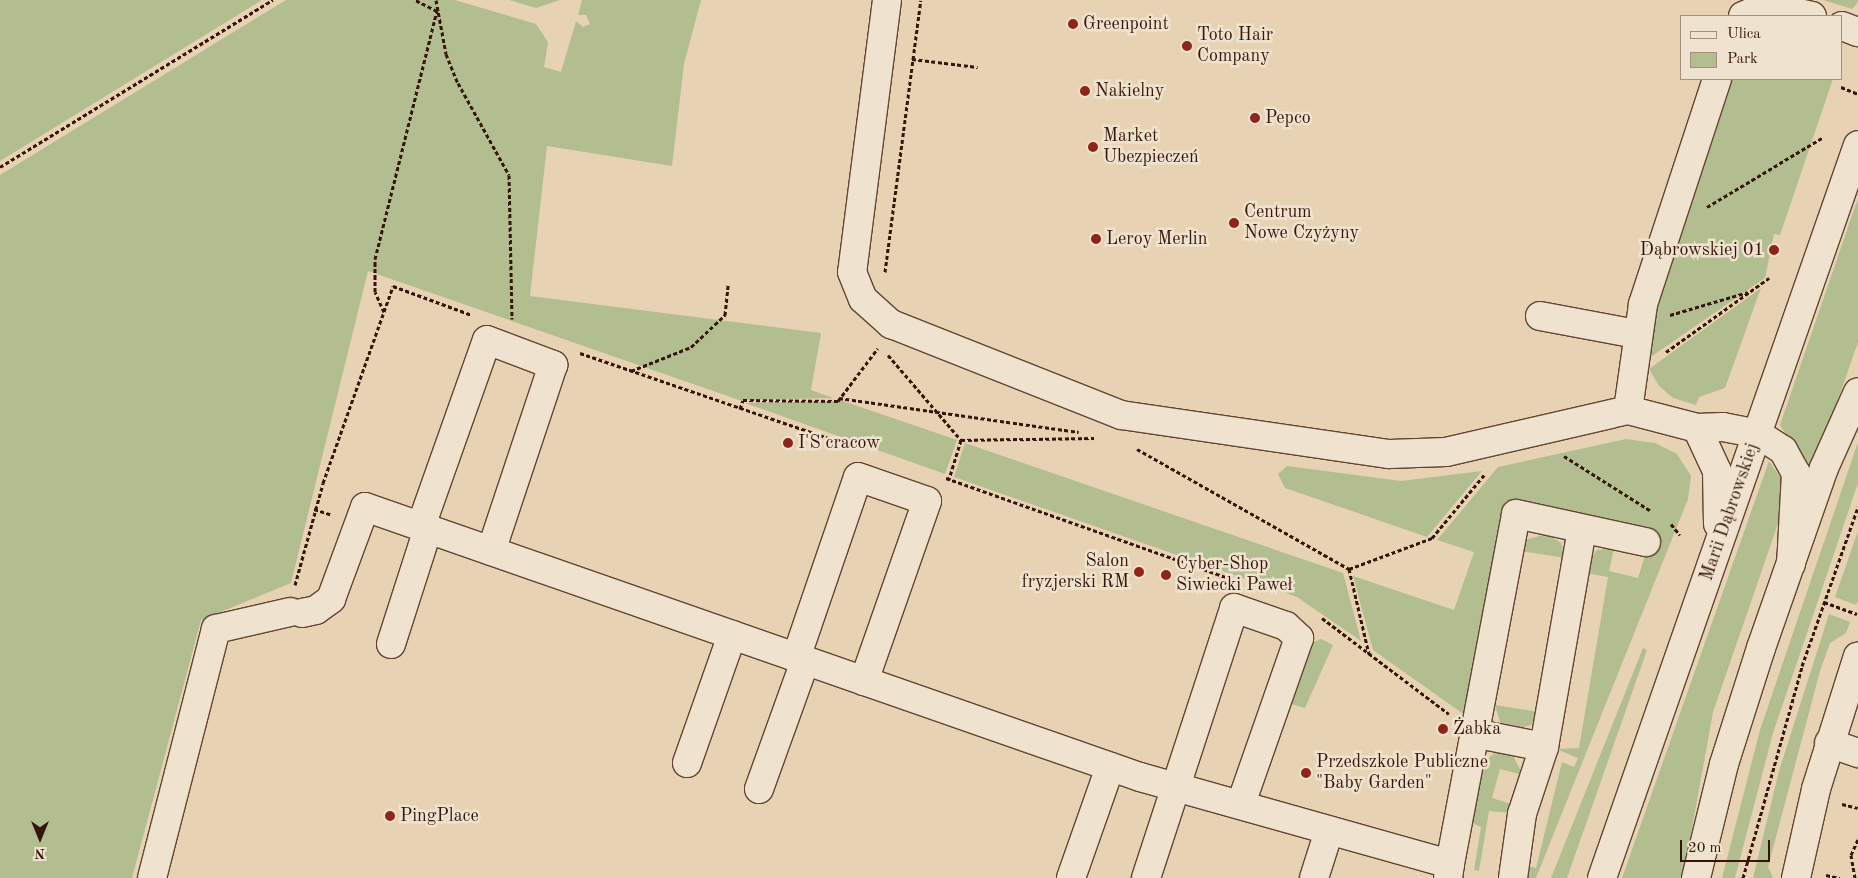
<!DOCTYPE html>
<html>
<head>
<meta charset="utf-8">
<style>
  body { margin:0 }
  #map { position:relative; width:1858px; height:878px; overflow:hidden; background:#e7d3b4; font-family:"Old Standard TT",serif }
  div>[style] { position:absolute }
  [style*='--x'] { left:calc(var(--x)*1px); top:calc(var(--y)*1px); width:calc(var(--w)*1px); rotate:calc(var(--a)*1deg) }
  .green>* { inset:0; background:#b2bd90 }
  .path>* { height:3px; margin-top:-1.5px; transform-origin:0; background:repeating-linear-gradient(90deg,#351507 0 4px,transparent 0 6.5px) }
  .roads { filter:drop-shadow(1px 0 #624432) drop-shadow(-1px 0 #624432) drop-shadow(0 1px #624432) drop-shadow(0 -1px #624432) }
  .minor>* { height:28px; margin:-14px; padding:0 14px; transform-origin:14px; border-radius:14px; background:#efe2ce }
  .dots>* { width:14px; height:14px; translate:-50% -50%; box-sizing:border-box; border:2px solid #efe2ce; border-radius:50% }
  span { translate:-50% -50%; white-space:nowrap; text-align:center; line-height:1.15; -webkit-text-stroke:5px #efe2ce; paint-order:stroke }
  .poi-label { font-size:18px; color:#351507 }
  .left { translate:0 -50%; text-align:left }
  .right { translate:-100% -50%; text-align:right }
  .street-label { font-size:18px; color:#351507 }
  .legend { position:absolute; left:1680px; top:15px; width:162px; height:65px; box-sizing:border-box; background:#efe2ce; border:1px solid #a5907e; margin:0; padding:6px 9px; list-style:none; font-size:15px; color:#351507 }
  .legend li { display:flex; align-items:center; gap:10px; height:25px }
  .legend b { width:25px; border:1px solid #a5907e }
  .north { position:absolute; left:15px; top:813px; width:50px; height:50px; -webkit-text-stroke:4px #efe2ce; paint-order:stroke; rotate:180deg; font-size:14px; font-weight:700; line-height:20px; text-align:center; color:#351507 }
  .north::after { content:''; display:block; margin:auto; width:18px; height:22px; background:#351507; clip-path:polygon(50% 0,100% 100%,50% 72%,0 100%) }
  .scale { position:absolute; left:1680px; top:840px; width:90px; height:22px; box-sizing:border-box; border:2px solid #351507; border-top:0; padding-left:6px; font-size:15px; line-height:18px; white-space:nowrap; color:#351507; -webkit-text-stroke:4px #efe2ce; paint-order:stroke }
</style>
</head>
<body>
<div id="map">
  <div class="green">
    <i style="clip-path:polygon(0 0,262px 0,0 161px)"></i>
    <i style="clip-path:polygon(286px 0,455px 0,536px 24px,548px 42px,544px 67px,561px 72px,576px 21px,583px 27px,590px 24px,586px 15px,578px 15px,582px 0,701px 0,684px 64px,672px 166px,547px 146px,530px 296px,821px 333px,811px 390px,833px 398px,739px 400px,368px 271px,291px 583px,201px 620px,132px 878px,0 878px,0 175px)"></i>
    <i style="clip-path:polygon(509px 0,560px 0,536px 8px)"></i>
    <i style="clip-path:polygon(1823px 0,1858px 0,1858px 2px,1852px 9px)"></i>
    <i style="clip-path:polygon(1733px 79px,1833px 79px,1780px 235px,1774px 234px,1765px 278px,1645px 361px,1648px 336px)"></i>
    <i style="clip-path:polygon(1858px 198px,1858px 342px,1813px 471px,1809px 471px,1780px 425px)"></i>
    <i style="clip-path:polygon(1761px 288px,1725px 388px,1699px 397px,1696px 405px,1673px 398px,1659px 386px,1649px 369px)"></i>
    <i style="clip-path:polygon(843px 401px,957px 440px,945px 474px,745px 403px)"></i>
    <i style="clip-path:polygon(1626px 439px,1655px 443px,1677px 454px,1691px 476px,1688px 499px,1536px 878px,1524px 878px,1527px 866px,1536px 868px,1562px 762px,1574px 767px,1578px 758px,1556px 749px,1579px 748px,1608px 577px,1586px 573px,1589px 559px,1597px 550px,1614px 548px,1609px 571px,1638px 578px,1652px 533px,1506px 501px,1469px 718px,1373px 650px,1353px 576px,1454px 610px,1474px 552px,1437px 540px,1498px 467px)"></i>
    <i style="clip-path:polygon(1858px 442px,1858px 483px,1773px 733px,1735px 878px,1722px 878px,1760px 730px)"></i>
    <i style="clip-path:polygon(965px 443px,1343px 573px,1361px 641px,1297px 597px,954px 477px)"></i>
    <i style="clip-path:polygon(1769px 461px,1782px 480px,1781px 515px,1713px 712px,1683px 878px,1622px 878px)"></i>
    <i style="clip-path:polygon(1287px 466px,1401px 481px,1482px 471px,1427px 537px,1285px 488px,1278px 474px)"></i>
    <i style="clip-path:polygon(1858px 531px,1858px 600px,1856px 605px,1835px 597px)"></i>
    <i style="clip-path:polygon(1547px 534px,1561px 543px,1565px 558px,1521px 551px,1528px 539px)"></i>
    <i style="clip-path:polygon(1829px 614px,1850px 622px,1846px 633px,1830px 643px,1820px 671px,1768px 867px,1773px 878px,1753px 878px,1779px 771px)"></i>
    <i style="clip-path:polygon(1321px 639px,1333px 645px,1305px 708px,1288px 703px,1307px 645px)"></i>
    <i style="clip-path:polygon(1643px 648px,1647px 650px,1567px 878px,1551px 878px)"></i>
    <i style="clip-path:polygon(1495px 705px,1539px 712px,1531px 725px,1517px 729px,1500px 722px)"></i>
    <i style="clip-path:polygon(1498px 750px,1512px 754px,1523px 775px,1500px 769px,1492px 798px,1514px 805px,1511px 813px,1489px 811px,1479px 871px,1474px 870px,1481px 827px,1472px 823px,1484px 762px)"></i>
  </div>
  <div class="path">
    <i style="--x:436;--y:0;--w:55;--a:79.5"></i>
    <i style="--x:446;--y:54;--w:31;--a:68"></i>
    <i style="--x:458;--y:83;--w:105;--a:61"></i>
    <i style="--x:509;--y:175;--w:144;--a:88.8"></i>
    <i style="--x:912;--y:59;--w:66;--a:6.9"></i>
    <i style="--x:1841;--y:87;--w:18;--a:22"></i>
    <i style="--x:0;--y:167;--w:320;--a:-31.5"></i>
    <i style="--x:1707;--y:207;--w:134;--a:-31"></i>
    <i style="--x:885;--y:272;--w:274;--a:-82.5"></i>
    <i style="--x:384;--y:312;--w:22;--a:-114"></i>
    <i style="--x:375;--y:292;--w:33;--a:-90"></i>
    <i style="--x:375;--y:259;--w:256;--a:-76"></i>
    <i style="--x:437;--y:11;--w:25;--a:-153"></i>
    <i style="--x:1670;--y:315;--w:81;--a:-16.4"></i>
    <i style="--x:1666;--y:352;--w:127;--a:-35.7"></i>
    <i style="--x:580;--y:353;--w:291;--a:18.9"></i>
    <i style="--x:888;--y:355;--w:112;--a:49.3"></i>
    <i style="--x:961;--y:440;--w:41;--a:107.1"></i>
    <i style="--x:631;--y:371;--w:65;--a:-21.8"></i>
    <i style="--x:691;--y:347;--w:47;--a:-43.3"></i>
    <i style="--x:725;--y:315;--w:31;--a:-84"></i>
    <i style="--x:839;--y:398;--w:242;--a:8.1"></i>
    <i style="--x:740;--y:409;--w:9;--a:-72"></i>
    <i style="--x:743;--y:400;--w:95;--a:0.6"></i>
    <i style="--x:838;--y:401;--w:66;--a:-53"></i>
    <i style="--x:961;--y:440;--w:133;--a:-0.9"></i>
    <i style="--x:1137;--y:449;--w:244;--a:29.5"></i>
    <i style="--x:1349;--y:569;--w:87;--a:76.8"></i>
    <i style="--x:1564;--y:456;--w:103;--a:32.3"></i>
    <i style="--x:946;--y:478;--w:303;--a:19.5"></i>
    <i style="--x:314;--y:509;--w:19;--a:18"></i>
    <i style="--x:1671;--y:524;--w:14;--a:51"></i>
    <i style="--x:1349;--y:569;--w:89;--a:-20.5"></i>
    <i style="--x:1432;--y:538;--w:83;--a:-50.4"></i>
    <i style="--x:295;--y:585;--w:106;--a:-74.6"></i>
    <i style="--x:323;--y:483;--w:209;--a:-70.4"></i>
    <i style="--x:393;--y:286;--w:84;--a:20.2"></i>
    <i style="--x:1824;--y:602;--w:35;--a:20"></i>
    <i style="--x:1322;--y:618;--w:159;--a:37.1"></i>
    <i style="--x:1842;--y:804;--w:16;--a:14"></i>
    <i style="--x:1826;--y:875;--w:14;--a:12"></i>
    <i style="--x:1743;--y:878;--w:220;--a:-74.4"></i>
    <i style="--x:1802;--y:666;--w:169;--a:-70.6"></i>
    <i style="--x:1855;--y:878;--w:23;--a:-100"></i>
    <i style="--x:1851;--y:855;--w:17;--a:-66"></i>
  </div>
  <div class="roads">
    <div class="minor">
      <i style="--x:887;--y:0;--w:274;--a:97.3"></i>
      <i style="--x:852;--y:272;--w:29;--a:68"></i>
      <i style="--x:863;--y:299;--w:38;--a:42"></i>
      <i style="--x:891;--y:324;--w:247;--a:21.6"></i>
      <i style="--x:1121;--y:415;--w:271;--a:8.3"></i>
      <i style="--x:1389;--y:454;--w:57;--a:-2"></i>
      <i style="--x:1446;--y:452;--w:187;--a:-13"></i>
      <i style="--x:1628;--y:410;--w:71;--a:14.6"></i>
      <i style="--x:1697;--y:428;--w:26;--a:-2"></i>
      <i style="--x:1723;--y:427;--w:36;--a:11"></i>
      <i style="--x:1758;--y:434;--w:30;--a:33"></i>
      <i style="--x:1783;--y:450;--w:26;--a:61"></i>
      <i style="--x:1796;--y:473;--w:91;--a:93.1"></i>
      <i style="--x:1743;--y:16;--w:25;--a:-23"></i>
      <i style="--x:1766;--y:6;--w:47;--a:12.3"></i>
      <i style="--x:1842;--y:26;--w:17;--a:21"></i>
      <i style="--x:1540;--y:316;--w:98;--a:10.6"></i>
      <i style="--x:1628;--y:410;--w:107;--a:-81.9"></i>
      <i style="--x:1643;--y:304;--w:237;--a:-71.8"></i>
      <i style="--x:1697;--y:428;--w:47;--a:65.1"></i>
      <i style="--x:1717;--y:471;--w:53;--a:88.9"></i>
      <i style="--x:421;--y:526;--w:197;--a:-70.5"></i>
      <i style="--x:487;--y:340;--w:71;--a:20.7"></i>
      <i style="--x:553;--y:365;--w:196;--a:108.4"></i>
      <i style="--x:302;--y:613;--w:14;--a:-12"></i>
      <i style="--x:316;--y:610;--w:19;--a:-36"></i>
      <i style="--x:331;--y:599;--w:98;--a:-69.7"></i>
      <i style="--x:365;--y:507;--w:821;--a:19.21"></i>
      <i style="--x:1140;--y:777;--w:322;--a:15.7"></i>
      <i style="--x:1450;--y:864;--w:14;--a:98"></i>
      <i style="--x:391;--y:644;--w:121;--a:-72.2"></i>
      <i style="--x:796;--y:658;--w:191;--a:-71.1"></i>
      <i style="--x:858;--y:477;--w:73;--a:19.2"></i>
      <i style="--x:927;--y:501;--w:191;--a:109.3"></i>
      <i style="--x:1478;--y:734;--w:67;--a:11.1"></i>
      <i style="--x:1829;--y:743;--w:31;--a:19"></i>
      <i style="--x:687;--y:763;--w:136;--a:-70.6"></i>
      <i style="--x:759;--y:789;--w:136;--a:-70.2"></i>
      <i style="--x:1450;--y:864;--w:356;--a:-79.3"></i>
      <i style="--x:1516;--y:514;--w:133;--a:12.2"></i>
      <i style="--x:152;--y:878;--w:257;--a:-75.6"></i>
      <i style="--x:216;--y:629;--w:76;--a:-12.9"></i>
      <i style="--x:1071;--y:878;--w:118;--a:-70.6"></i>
      <i style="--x:1146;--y:878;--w:284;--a:-71.9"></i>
      <i style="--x:1234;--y:608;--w:55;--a:19.1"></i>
      <i style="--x:1286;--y:626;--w:18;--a:43"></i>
      <i style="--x:1299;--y:638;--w:176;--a:109.3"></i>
      <i style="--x:1314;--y:878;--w:49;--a:-72.3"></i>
      <i style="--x:1513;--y:878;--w:65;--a:-82"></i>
      <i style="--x:1522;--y:814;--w:71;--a:-71.8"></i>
      <i style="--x:1544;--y:747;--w:221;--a:-80.1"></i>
      <i style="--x:1602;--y:878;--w:776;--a:-70.75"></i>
      <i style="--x:1696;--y:878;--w:117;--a:-76.2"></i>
      <i style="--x:1724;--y:764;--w:122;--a:-72.3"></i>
      <i style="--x:1761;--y:648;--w:191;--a:-70.7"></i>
      <i style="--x:1824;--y:468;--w:83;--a:-65.9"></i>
      <i style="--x:1796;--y:878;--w:91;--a:-77.3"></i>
      <i style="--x:1816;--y:789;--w:139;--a:-72.5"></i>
    </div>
  </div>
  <div class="dots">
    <i style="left:1073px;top:24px;background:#8f2418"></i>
    <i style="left:1187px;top:46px;background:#8f2418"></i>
    <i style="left:1085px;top:91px;background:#8f2418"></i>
    <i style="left:1255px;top:118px;background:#8f2418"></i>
    <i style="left:1093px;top:147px;background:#8f2418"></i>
    <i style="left:1234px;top:223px;background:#8f2418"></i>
    <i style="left:1096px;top:239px;background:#8f2418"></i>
    <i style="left:1774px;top:250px;background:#8f2418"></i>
    <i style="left:788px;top:443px;background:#8f2418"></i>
    <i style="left:1139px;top:572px;background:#8f2418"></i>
    <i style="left:1166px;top:575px;background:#8f2418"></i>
    <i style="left:1443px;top:729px;background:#8f2418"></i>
    <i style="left:1306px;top:773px;background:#8f2418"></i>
    <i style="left:390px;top:816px;background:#8f2418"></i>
  </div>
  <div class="poi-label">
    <span class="left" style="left:1083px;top:24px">Greenpoint</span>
    <span class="left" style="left:1197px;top:46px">Toto Hair<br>Company</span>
    <span class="left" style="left:1095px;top:91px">Nakielny</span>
    <span class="left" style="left:1265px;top:118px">Pepco</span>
    <span class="left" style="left:1103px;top:147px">Market<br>Ubezpieczeń</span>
    <span class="left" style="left:1244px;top:223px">Centrum<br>Nowe Czyżyny</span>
    <span class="left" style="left:1106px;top:239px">Leroy Merlin</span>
    <span class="right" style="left:1764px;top:250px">Dąbrowskiej 01</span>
    <span class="left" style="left:798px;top:443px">I'S cracow</span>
    <span class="right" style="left:1129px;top:572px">Salon<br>fryzjerski RM</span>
    <span class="left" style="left:1176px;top:575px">Cyber-Shop<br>Siwiecki Paweł</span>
    <span class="left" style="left:1453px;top:729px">Żabka</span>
    <span class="left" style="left:1316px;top:773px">Przedszkole Publiczne<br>"Baby Garden"</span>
    <span class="left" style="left:400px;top:816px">PingPlace</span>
  </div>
  <div class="street-label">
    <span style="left:1730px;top:512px;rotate:-71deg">Marii Dąbrowskiej</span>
  </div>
  <ul class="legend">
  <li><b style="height:6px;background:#efe2ce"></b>Ulica</li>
  <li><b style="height:14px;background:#b2bd90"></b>Park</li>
  </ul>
  <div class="north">N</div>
  <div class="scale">20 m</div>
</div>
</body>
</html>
